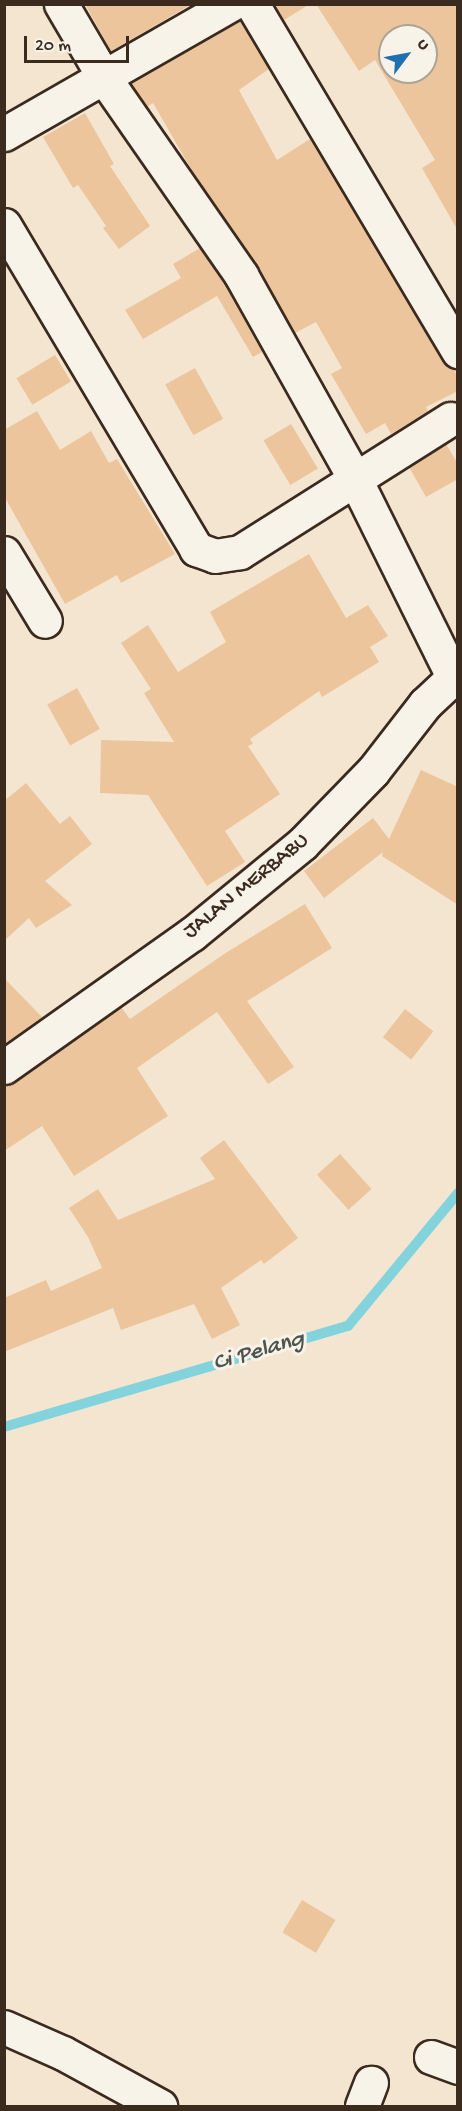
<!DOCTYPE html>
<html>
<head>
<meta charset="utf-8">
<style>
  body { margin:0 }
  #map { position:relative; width:462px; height:2111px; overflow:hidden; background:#f4e5d1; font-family:"Gochi Hand",sans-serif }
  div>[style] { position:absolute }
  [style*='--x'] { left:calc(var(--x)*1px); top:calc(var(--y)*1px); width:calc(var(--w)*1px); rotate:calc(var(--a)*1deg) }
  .stream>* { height:10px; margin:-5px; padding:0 5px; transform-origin:5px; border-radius:5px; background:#82d3dc }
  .building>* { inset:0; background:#ecc59c; transform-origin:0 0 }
  .roads { filter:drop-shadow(2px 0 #3b2a1e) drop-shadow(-2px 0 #3b2a1e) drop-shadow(0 2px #3b2a1e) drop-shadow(0 -2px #3b2a1e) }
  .minor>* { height:33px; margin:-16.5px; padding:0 16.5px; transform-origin:16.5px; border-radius:16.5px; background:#f7f3e8 }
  span { translate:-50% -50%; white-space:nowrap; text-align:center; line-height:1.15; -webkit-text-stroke:6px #f7f3e8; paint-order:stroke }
  .street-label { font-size:22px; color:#3b2a1e }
  .water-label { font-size:24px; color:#4d544e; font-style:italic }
  .frame { position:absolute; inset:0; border:6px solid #3b2a1e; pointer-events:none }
  .north { position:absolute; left:378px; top:24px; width:60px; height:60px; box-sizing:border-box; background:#f7f3e8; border:2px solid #aca397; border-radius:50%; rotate:58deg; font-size:16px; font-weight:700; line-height:24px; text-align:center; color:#3b2a1e }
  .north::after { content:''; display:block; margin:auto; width:21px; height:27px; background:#1f6fb2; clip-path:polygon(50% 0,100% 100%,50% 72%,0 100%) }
  .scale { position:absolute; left:24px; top:36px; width:105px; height:27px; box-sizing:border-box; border:3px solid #3b2a1e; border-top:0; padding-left:8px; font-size:18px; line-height:21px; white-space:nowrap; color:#3b2a1e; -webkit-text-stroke:4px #f7f3e8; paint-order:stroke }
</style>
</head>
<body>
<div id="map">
  <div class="stream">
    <i style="--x:4;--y:1427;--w:359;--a:-16.4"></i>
    <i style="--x:348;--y:1326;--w:173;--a:-50.4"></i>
  </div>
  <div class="building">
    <i style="clip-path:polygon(85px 4px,192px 4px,111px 51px)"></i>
    <i style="clip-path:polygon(274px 4px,310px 4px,284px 20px)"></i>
    <i style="clip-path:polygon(evenodd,316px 4px,458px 4px,458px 231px,422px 168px,435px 160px,375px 60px,359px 71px,316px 4px,390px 36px,426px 36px,426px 72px,390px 72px,390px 36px)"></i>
    <i style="clip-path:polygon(240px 20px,269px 69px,239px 90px,277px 160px,310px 139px,442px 361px,453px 368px,458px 378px,458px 391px,426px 407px,428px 411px,391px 434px,385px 423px,366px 434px,331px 374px,342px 368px,316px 322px,295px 333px,257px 266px,198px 181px,153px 103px,147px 107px,131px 83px)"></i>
    <i style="clip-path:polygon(85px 113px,114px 164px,110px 166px,150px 226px,119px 249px,103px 228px,106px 226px,78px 185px,73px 188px,43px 137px)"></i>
    <i style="clip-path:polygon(200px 248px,225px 285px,262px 352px,253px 357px,217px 296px,143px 339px,125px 310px,181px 278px,173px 264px)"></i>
    <i style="left:55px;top:355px;width:31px;height:45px;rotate:59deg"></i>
    <i style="left:195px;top:368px;width:58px;height:34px;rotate:61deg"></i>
    <i style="clip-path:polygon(37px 411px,60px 450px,91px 431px,109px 463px,117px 459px,175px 554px,121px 583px,117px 575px,65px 604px,4px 496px,4px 430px)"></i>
    <i style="left:291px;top:424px;width:52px;height:32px;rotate:59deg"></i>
    <i style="clip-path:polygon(446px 444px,458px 464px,458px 479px,426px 497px,409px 467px)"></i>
    <i style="clip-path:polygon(309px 554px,346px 618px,368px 605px,388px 636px,370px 647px,379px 662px,322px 697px,319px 691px,250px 739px,253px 744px,248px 746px,280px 794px,225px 831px,245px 862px,207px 886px,148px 795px,100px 793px,101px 740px,174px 742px,144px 693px,151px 689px,121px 643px,148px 625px,178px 672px,226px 642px,210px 612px)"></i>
    <i style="left:77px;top:688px;width:47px;height:34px;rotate:61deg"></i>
    <i style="clip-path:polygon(421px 770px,458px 787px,458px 905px,382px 856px,383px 852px,324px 898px,304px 871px,373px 818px,389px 839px)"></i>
    <i style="clip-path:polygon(26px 783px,60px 824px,70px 816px,92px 844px,45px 881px,72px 905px,36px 928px,29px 918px,4px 941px,4px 801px)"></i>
    <i style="clip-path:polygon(305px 904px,332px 948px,247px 1001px,294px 1067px,268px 1084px,217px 1012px,137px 1068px,168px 1116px,74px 1176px,42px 1126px,4px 1151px,4px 1086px,15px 1082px,121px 1007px,130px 1019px,224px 954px)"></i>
    <i style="clip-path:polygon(4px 978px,42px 1017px,4px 1044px)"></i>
    <i style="left:405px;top:1009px;width:36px;height:36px;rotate:38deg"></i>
    <i style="clip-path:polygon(224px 1140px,298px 1238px,264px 1264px,261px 1260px,221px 1288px,240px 1325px,212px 1339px,194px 1304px,121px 1330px,113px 1308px,4px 1352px,4px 1298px,46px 1280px,51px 1291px,102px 1268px,88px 1237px,69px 1208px,98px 1189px,118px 1220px,215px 1179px,200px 1158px)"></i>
    <i style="left:340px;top:1154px;width:47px;height:31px;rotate:48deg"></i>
    <i style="left:302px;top:1900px;width:39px;height:38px;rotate:31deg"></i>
  </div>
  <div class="roads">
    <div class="minor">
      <i style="--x:61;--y:4;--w:87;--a:59.6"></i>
      <i style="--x:105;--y:79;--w:239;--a:55.2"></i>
      <i style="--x:241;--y:275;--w:234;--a:60.8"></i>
      <i style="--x:355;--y:479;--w:220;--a:63.6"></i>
      <i style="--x:252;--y:4;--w:404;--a:59.3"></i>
      <i style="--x:4;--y:134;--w:262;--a:-29.8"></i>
      <i style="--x:4;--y:225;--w:377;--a:59.3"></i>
      <i style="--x:196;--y:549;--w:20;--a:20"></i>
      <i style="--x:215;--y:556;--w:25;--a:-9"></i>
      <i style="--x:240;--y:552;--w:249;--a:-32.3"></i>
      <i style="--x:4;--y:553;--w:79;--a:58.9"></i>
      <i style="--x:4;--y:1067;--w:230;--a:-35.3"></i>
      <i style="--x:192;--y:934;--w:142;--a:-39.3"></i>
      <i style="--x:302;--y:844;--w:102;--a:-45.8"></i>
      <i style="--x:373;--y:771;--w:85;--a:-52.2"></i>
      <i style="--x:425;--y:704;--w:45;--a:-43.2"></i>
      <i style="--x:4;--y:2027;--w:64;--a:23.8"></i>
      <i style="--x:63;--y:2053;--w:111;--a:28.7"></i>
      <i style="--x:431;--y:2057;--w:29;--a:20"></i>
      <i style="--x:362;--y:2106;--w:25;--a:-69"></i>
    </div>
  </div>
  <div class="street-label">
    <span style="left:247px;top:887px;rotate:-39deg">JALAN MERBABU</span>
  </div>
  <div class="water-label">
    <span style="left:259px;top:1352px;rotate:-16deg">Ci Pelang</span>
  </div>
  <div class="frame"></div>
  <div class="north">U</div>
  <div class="scale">20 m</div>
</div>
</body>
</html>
